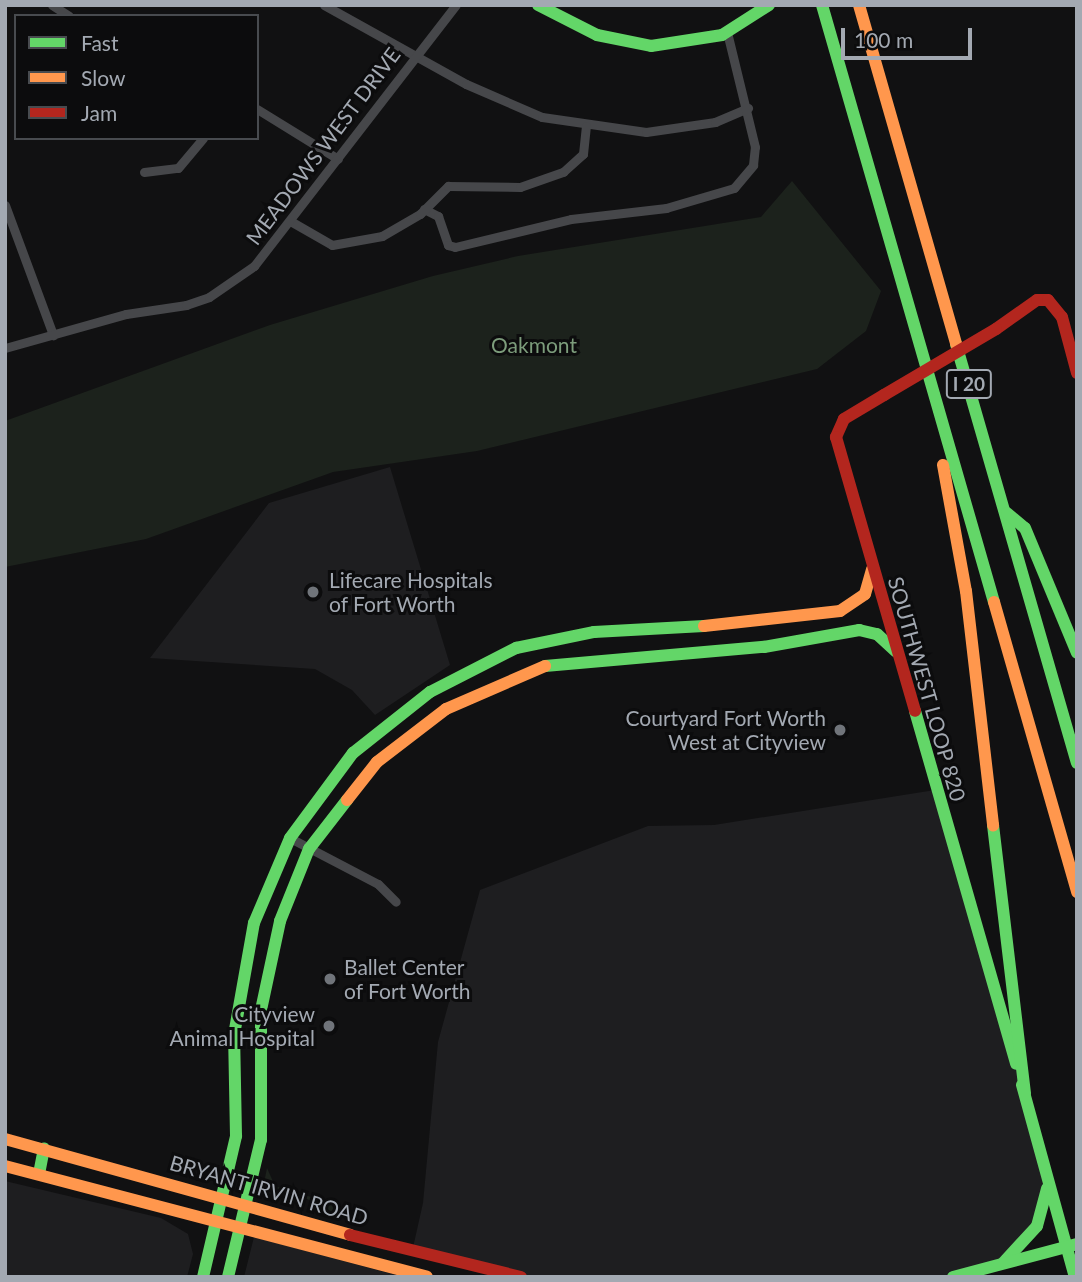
<!DOCTYPE html>
<html>
<head>
<meta charset="utf-8">
<style>
  body { margin:0 }
  #map { position:relative; width:1082px; height:1282px; overflow:hidden; background:#111112; font-family:Lato,sans-serif }
  div>[style] { position:absolute }
  [style*='--x'] { left:calc(var(--x)*1px); top:calc(var(--y)*1px); width:calc(var(--w)*1px); rotate:calc(var(--a)*1deg) }
  .built>* { inset:0; background:#1e1e20 }
  .green>* { inset:0; background:#1c221c }
  .street>* { height:9px; margin:-4.5px; padding:0 4.5px; transform-origin:4.5px; border-radius:4.5px; background:#46474a }
  .fast>* { height:12px; margin:-6px; padding:0 6px; transform-origin:6px; border-radius:6px; background:#63d668 }
  .slow>* { height:12px; margin:-6px; padding:0 6px; transform-origin:6px; border-radius:6px; background:#ff974d }
  .jam>* { height:12px; margin:-6px; padding:0 6px; transform-origin:6px; border-radius:6px; background:#b3261e }
  .jam-bridge>* { height:12px; margin:-6px; padding:0 6px; transform-origin:6px; border-radius:6px; background:#b3261e }
  .dots>* { width:19px; height:19px; translate:-50% -50%; box-sizing:border-box; border:4px solid #0c0c0d; border-radius:50% }
  span { translate:-50% -50%; white-space:nowrap; text-align:center; line-height:1.15; -webkit-text-stroke:6px #0c0c0d; paint-order:stroke }
  .shield-label span { padding:2px 5px; background:#0c0c0d; border:2px solid; border-radius:5px; -webkit-text-stroke-width:0 }
  .shield-label { font-size:19px; color:#a3a9b2; font-weight:700 }
  .street-label { font-size:21px; color:#a3a9b2 }
  .park-label { font-size:21px; color:#7c9c7b }
  .poi-label { font-size:21px; color:#a3a9b2 }
  .left { translate:0 -50%; text-align:left }
  .right { translate:-100% -50%; text-align:right }
  .frame { position:absolute; inset:0; border:7px solid #a3a9b2; pointer-events:none }
  .legend { position:absolute; left:14px; top:14px; width:245px; height:126px; box-sizing:border-box; background:#0c0c0d; border:2px solid #484b4f; margin:0; padding:9px 12px; list-style:none; font-size:21px; color:#a3a9b2 }
  .legend li { display:flex; align-items:center; gap:14px; height:35px }
  .legend b { width:35px; border:2px solid #484b4f }
  .scale { position:absolute; left:841px; top:28px; width:131px; height:32px; box-sizing:border-box; border:4px solid #a3a9b2; border-top:0; padding-left:9px; font-size:21px; line-height:24px; white-space:nowrap; color:#a3a9b2; -webkit-text-stroke:5px #0c0c0d; paint-order:stroke }
</style>
</head>
<body>
<div id="map">
  <div class="built">
    <i style="clip-path:polygon(390px 467px,450px 665px,375px 715px,352px 690px,315px 669px,150px 658px,269px 503px)"></i>
    <i style="clip-path:polygon(935px 790px,1046px 1167px,1045px 1206px,1001px 1264px,953px 1277px,521px 1277px,412px 1252px,423px 1203px,438px 1042px,480px 890px,648px 826px,714px 825px)"></i>
    <i style="clip-path:polygon(5px 1181px,161px 1218px,188px 1234px,193px 1254px,187px 1277px,5px 1277px)"></i>
    <i style="clip-path:polygon(254px 1237px,403px 1277px,244px 1277px)"></i>
  </div>
  <div class="green">
    <i style="clip-path:polygon(792px 181px,881px 291px,866px 331px,817px 369px,477px 451px,333px 472px,146px 539px,5px 567px,5px 421px,270px 325px,433px 276px,518px 256px,761px 217px)"></i>
    <i style="clip-path:polygon(267px 1168px,275px 1186px,331px 1203px,335px 1213px,305px 1198px,262px 1193px)"></i>
  </div>
  <div class="street">
    <i style="--x:52;--y:5;--w:20;--a:33"></i>
    <i style="--x:324;--y:5;--w:162;--a:29.1"></i>
    <i style="--x:466;--y:84;--w:83;--a:23.5"></i>
    <i style="--x:542;--y:117;--w:105;--a:8.2"></i>
    <i style="--x:646;--y:132;--w:70;--a:-8.2"></i>
    <i style="--x:715;--y:122;--w:36;--a:-23"></i>
    <i style="--x:257;--y:109;--w:95;--a:31.7"></i>
    <i style="--x:144;--y:172;--w:34;--a:-7"></i>
    <i style="--x:178;--y:168;--w:39;--a:-50"></i>
    <i style="--x:5;--y:205;--w:139;--a:69.7"></i>
    <i style="--x:424;--y:209;--w:16;--a:27"></i>
    <i style="--x:438;--y:216;--w:31;--a:71"></i>
    <i style="--x:448;--y:245;--w:7;--a:16"></i>
    <i style="--x:455;--y:247;--w:119;--a:-13.6"></i>
    <i style="--x:571;--y:219;--w:96;--a:-6.6"></i>
    <i style="--x:666;--y:208;--w:71;--a:-16.4"></i>
    <i style="--x:734;--y:188;--w:30;--a:-50"></i>
    <i style="--x:753;--y:165;--w:18;--a:-84"></i>
    <i style="--x:755;--y:147;--w:118;--a:-103.7"></i>
    <i style="--x:292;--y:222;--w:46;--a:29.9"></i>
    <i style="--x:332;--y:245;--w:51;--a:-10.2"></i>
    <i style="--x:382;--y:236;--w:44;--a:-30.1"></i>
    <i style="--x:420;--y:214;--w:40;--a:-45"></i>
    <i style="--x:448;--y:186;--w:72;--a:0.8"></i>
    <i style="--x:520;--y:187;--w:46;--a:-19.2"></i>
    <i style="--x:563;--y:172;--w:27;--a:-42"></i>
    <i style="--x:583;--y:154;--w:28;--a:-84"></i>
    <i style="--x:5;--y:348;--w:126;--a:-15.7"></i>
    <i style="--x:126;--y:314;--w:61;--a:-8.5"></i>
    <i style="--x:186;--y:305;--w:24;--a:-19"></i>
    <i style="--x:209;--y:297;--w:55;--a:-34.6"></i>
    <i style="--x:254;--y:266;--w:330;--a:-52.3"></i>
    <i style="--x:290;--y:838;--w:99;--a:27.6"></i>
    <i style="--x:378;--y:884;--w:25;--a:45"></i>
  </div>
  <div class="fast">
    <i style="--x:538;--y:5;--w:66;--a:27"></i>
    <i style="--x:597;--y:35;--w:55;--a:11.5"></i>
    <i style="--x:651;--y:46;--w:72;--a:-8.8"></i>
    <i style="--x:722;--y:35;--w:56;--a:-32.6"></i>
    <i style="--x:822;--y:5;--w:621;--a:73.93"></i>
    <i style="--x:956;--y:344;--w:436;--a:73.9"></i>
    <i style="--x:1007;--y:513;--w:23;--a:40"></i>
    <i style="--x:1025;--y:528;--w:135;--a:67.4"></i>
    <i style="--x:545;--y:666;--w:220;--a:-5"></i>
    <i style="--x:764;--y:647;--w:97;--a:-10.1"></i>
    <i style="--x:859;--y:630;--w:18;--a:13"></i>
    <i style="--x:877;--y:634;--w:26;--a:43"></i>
    <i style="--x:915;--y:711;--w:367;--a:74"></i>
    <i style="--x:993;--y:825;--w:270;--a:83.2"></i>
    <i style="--x:1022;--y:1085;--w:199;--a:74.6"></i>
    <i style="--x:39;--y:1174;--w:26;--a:-79"></i>
    <i style="--x:1003;--y:1263;--w:50;--a:-47.4"></i>
    <i style="--x:1037;--y:1226;--w:39;--a:-75"></i>
    <i style="--x:203;--y:1277;--w:145;--a:-76.8"></i>
    <i style="--x:236;--y:1136;--w:101;--a:-91.1"></i>
    <i style="--x:234;--y:1035;--w:114;--a:-79.9"></i>
    <i style="--x:254;--y:923;--w:92;--a:-67"></i>
    <i style="--x:290;--y:838;--w:106;--a:-53.5"></i>
    <i style="--x:353;--y:753;--w:98;--a:-38.4"></i>
    <i style="--x:430;--y:692;--w:97;--a:-27.1"></i>
    <i style="--x:516;--y:648;--w:80;--a:-11.6"></i>
    <i style="--x:594;--y:632;--w:110;--a:-3.1"></i>
    <i style="--x:228;--y:1277;--w:141;--a:-76.5"></i>
    <i style="--x:261;--y:1140;--w:130;--a:-90"></i>
    <i style="--x:261;--y:1010;--w:91;--a:-77.9"></i>
    <i style="--x:280;--y:921;--w:78;--a:-68.1"></i>
    <i style="--x:309;--y:849;--w:62;--a:-52.2"></i>
    <i style="--x:953;--y:1277;--w:128;--a:-14.9"></i>
  </div>
  <div class="slow">
    <i style="--x:859;--y:5;--w:353;--a:74"></i>
    <i style="--x:943;--y:465;--w:128;--a:79.7"></i>
    <i style="--x:966;--y:591;--w:236;--a:83.4"></i>
    <i style="--x:994;--y:602;--w:302;--a:74"></i>
    <i style="--x:704;--y:626;--w:137;--a:-6.3"></i>
    <i style="--x:840;--y:611;--w:30;--a:-34"></i>
    <i style="--x:865;--y:594;--w:26;--a:-74"></i>
    <i style="--x:347;--y:800;--w:48;--a:-51.7"></i>
    <i style="--x:377;--y:762;--w:87;--a:-37.5"></i>
    <i style="--x:446;--y:709;--w:108;--a:-23.5"></i>
    <i style="--x:5;--y:1139;--w:358;--a:15.5"></i>
    <i style="--x:5;--y:1166;--w:436;--a:14.7"></i>
  </div>
  <div class="jam">
    <i style="--x:996;--y:329;--w:50;--a:-35.3"></i>
    <i style="--x:1037;--y:300;--w:11;--a:0"></i>
    <i style="--x:1048;--y:300;--w:22;--a:51"></i>
    <i style="--x:1062;--y:317;--w:58;--a:75"></i>
    <i style="--x:884;--y:395;--w:47;--a:149"></i>
    <i style="--x:844;--y:419;--w:20;--a:114"></i>
    <i style="--x:836;--y:437;--w:285;--a:73.9"></i>
    <i style="--x:350;--y:1235;--w:176;--a:13.8"></i>
  </div>
  <div class="jam-bridge">
    <i style="--x:884;--y:395;--w:130;--a:-30.5"></i>
  </div>
  <div class="dots">
    <i style="left:313px;top:592px;background:#70747a"></i>
    <i style="left:840px;top:730px;background:#70747a"></i>
    <i style="left:330px;top:979px;background:#70747a"></i>
    <i style="left:329px;top:1026px;background:#70747a"></i>
  </div>
  <div class="shield-label">
    <span style="left:969px;top:384px">I 20</span>
  </div>
  <div class="street-label">
    <span style="left:323px;top:146px;rotate:-53deg">MEADOWS WEST DRIVE</span>
    <span style="left:927px;top:689px;rotate:74deg">SOUTHWEST LOOP 820</span>
    <span style="left:269px;top:1190px;rotate:16deg">BRYANT IRVIN ROAD</span>
  </div>
  <div class="park-label">
    <span style="left:534px;top:345px">Oakmont</span>
  </div>
  <div class="poi-label">
    <span class="left" style="left:329px;top:592px">Lifecare Hospitals<br>of Fort Worth</span>
    <span class="right" style="left:826px;top:730px">Courtyard Fort Worth<br>West at Cityview</span>
    <span class="left" style="left:344px;top:979px">Ballet Center<br>of Fort Worth</span>
    <span class="right" style="left:315px;top:1026px">Cityview<br>Animal Hospital</span>
  </div>
  <div class="frame"></div>
  <ul class="legend">
  <li><b style="height:9px;background:#63d668"></b>Fast</li>
  <li><b style="height:9px;background:#ff974d"></b>Slow</li>
  <li><b style="height:9px;background:#b3261e"></b>Jam</li>
  </ul>
  <div class="scale">100 m</div>
</div>
</body>
</html>
